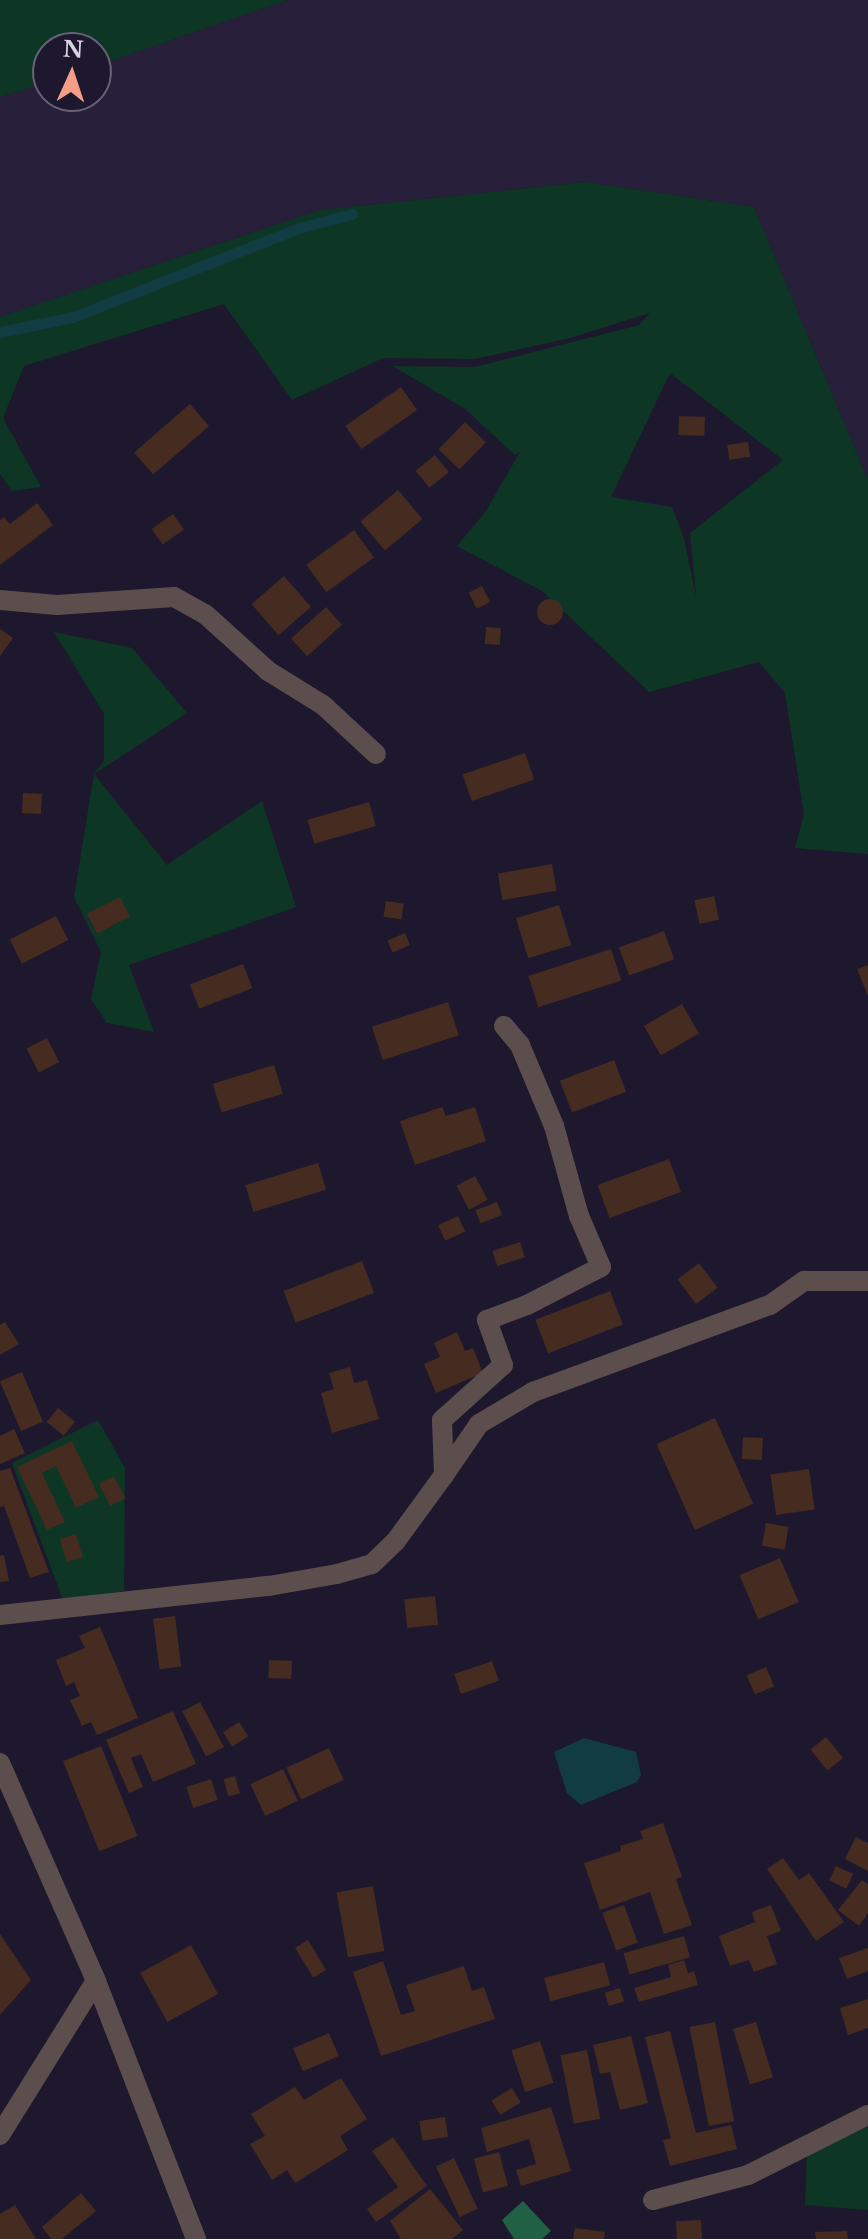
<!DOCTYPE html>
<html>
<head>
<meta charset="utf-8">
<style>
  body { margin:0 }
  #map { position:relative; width:868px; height:2239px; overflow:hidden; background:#1e182e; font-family:"Libre Baskerville",serif }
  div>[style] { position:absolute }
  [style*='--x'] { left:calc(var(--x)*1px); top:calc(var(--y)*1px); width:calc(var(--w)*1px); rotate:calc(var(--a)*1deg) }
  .built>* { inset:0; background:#281f3b }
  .green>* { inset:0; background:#0d3624 }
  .forest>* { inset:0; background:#206044 }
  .water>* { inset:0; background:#113c43 }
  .stream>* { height:11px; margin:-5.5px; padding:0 5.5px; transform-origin:5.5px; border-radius:5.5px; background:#113c43 }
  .building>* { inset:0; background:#452b20; transform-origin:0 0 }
  .round { border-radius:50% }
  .minor>* { height:20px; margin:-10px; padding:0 10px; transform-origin:10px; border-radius:10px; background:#5c4e4c }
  span { translate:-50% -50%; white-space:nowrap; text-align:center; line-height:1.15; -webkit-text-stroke:8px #1e182e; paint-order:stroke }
  .north { position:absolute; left:32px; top:32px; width:80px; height:80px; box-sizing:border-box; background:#1e182e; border:2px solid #686276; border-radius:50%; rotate:3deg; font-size:22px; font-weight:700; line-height:32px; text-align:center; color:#d6d2e2 }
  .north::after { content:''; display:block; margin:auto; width:28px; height:36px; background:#f49e88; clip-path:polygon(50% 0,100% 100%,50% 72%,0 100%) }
</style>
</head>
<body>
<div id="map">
  <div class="built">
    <i style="clip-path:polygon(288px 0,868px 0,868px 480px,754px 207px,586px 182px,320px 210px,0 317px,0 97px,48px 82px,48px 96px,96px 96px,96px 66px)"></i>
  </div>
  <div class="green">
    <i style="clip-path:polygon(0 0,288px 0,96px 66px,96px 48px,48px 48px,48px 82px,0 97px)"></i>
    <i style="clip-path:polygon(evenodd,586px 182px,754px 207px,868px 480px,868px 854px,795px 848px,804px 814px,785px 693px,759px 662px,649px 692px,542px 591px,457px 546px,486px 511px,520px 452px,515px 455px,465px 409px,393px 366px,475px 367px,639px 325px,650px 313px,570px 338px,475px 359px,383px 358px,292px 400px,224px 304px,24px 366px,3px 418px,41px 487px,12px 491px,0 474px,0 317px,320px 210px,586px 182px,670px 373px,783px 460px,690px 533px,696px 596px,684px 538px,672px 507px,611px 497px,670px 373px)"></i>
    <i style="clip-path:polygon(54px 632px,132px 648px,187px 713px,94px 774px,167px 865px,262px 801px,296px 907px,129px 965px,154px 1032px,107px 1023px,91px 999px,101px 952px,74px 897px,94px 774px,104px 761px,104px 714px)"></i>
    <i style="clip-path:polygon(98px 1420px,125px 1468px,124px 1591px,63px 1600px,12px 1463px)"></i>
    <i style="clip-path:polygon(868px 2127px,868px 2210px,805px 2205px,807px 2153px)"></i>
  </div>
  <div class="forest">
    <i style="clip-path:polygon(523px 2201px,551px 2231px,542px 2239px,514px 2239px,502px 2220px)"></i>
  </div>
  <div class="water">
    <i style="clip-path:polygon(584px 1738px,636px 1752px,641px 1775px,637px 1782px,581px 1805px,567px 1793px,554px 1752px)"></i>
  </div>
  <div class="stream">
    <i style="--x:0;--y:332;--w:75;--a:-11.6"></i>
    <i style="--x:73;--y:317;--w:243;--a:-21.5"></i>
    <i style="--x:299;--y:228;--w:55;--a:-14.8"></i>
  </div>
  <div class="building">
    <i style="left:401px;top:387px;width:28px;height:68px;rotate:55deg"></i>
    <i style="left:190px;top:404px;width:29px;height:74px;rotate:49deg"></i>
    <i style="left:679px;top:416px;width:26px;height:19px;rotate:2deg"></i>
    <i style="left:465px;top:422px;width:29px;height:38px;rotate:44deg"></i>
    <i style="left:748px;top:442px;width:15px;height:21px;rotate:82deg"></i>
    <i style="left:435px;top:455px;width:22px;height:25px;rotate:51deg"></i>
    <i style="left:398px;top:490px;width:38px;height:49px;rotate:50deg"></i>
    <i style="clip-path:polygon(37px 503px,53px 525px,0 565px,0 520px,4px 517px,10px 524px)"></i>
    <i style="left:173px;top:514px;width:19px;height:26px;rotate:55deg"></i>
    <i style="left:354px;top:530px;width:34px;height:59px;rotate:54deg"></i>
    <i style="left:284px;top:576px;width:41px;height:43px;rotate:49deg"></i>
    <i style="left:482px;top:586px;width:18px;height:15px;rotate:63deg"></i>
    <i class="round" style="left:537px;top:599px;width:26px;height:26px"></i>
    <i style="left:326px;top:607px;width:24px;height:47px;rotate:48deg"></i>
    <i style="left:486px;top:627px;width:15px;height:17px;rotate:4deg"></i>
    <i style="clip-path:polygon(0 629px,13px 638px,0 656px)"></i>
    <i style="left:525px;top:753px;width:28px;height:66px;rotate:71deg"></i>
    <i style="left:23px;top:793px;width:19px;height:20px;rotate:3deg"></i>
    <i style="left:369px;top:802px;width:25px;height:64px;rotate:74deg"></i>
    <i style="left:552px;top:864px;width:27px;height:55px;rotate:80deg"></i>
    <i style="left:714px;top:896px;width:24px;height:20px;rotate:78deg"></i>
    <i style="left:120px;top:897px;width:22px;height:37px;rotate:63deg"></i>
    <i style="left:386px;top:901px;width:18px;height:16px;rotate:9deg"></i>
    <i style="left:559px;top:905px;width:42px;height:45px;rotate:73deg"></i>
    <i style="left:56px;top:916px;width:27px;height:52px;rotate:63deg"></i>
    <i style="left:664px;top:931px;width:30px;height:48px;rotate:70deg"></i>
    <i style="left:405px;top:933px;width:13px;height:19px;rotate:67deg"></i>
    <i style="left:611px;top:949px;width:33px;height:87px;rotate:72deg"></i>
    <i style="left:243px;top:964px;width:26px;height:57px;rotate:69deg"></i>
    <i style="clip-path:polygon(868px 965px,868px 996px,857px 969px)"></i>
    <i style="left:448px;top:1002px;width:35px;height:80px;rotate:72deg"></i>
    <i style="left:682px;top:1004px;width:34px;height:44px;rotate:60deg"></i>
    <i style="left:47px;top:1038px;width:27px;height:23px;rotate:63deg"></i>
    <i style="left:614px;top:1060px;width:34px;height:58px;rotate:69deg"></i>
    <i style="left:274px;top:1065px;width:30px;height:64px;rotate:73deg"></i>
    <i style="clip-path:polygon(442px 1107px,446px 1116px,475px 1107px,486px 1141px,415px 1165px,400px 1121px)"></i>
    <i style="left:669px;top:1159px;width:35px;height:76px;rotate:70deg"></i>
    <i style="left:318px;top:1163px;width:28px;height:76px;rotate:73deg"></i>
    <i style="left:475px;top:1176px;width:27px;height:21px;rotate:62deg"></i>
    <i style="left:497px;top:1202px;width:14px;height:23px;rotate:69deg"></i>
    <i style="left:458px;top:1216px;width:17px;height:22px;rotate:65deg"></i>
    <i style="left:520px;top:1242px;width:16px;height:29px;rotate:72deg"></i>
    <i style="left:362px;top:1261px;width:34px;height:84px;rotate:69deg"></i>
    <i style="left:699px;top:1263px;width:31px;height:27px;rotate:53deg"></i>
    <i style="left:610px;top:1291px;width:36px;height:80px;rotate:69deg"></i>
    <i style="clip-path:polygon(5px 1322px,19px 1344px,0 1355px,0 1325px)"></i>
    <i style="clip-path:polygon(457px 1332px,465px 1351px,473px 1348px,483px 1373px,436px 1393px,424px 1364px,440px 1357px,434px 1343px)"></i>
    <i style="clip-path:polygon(350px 1367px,354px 1383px,367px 1380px,379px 1419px,332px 1433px,321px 1393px,334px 1389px,329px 1373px)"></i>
    <i style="left:22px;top:1372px;width:54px;height:24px;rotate:67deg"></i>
    <i style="left:58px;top:1408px;width:22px;height:18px;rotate:39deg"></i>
    <i style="left:715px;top:1418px;width:94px;height:64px;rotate:66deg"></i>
    <i style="clip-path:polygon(14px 1429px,25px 1453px,0 1464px,0 1436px)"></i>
    <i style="left:743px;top:1437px;width:20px;height:22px;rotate:3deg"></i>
    <i style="clip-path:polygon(72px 1441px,99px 1497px,76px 1508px,56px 1466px,42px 1473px,65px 1522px,47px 1530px,17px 1467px)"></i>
    <i style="clip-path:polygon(10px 1468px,49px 1572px,30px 1578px,4px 1506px,0 1507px,0 1471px)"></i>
    <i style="left:809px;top:1469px;width:41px;height:39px;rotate:82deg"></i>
    <i style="left:114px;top:1476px;width:25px;height:17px;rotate:63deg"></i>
    <i style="left:766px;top:1523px;width:23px;height:23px;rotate:10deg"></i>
    <i style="left:76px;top:1534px;width:24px;height:17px;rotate:73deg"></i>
    <i style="clip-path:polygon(4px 1555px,9px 1581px,0 1582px,0 1556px)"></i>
    <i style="left:780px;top:1558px;width:48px;height:44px;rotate:67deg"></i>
    <i style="left:435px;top:1596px;width:29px;height:31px;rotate:84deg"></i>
    <i style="left:175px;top:1616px;width:51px;height:22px;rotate:83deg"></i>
    <i style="clip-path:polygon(100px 1627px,138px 1718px,97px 1735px,91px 1722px,82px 1726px,70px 1700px,80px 1696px,74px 1682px,66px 1686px,56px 1660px,85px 1648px,79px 1636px)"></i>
    <i style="left:269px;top:1660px;width:23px;height:18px;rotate:2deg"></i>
    <i style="left:492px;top:1661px;width:21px;height:40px;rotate:71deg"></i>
    <i style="left:766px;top:1667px;width:21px;height:21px;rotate:67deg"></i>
    <i style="left:200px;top:1702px;width:51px;height:20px;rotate:62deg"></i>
    <i style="clip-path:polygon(173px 1711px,196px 1764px,153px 1782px,141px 1754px,131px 1758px,143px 1787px,129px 1793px,106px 1740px)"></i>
    <i style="left:239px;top:1722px;width:17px;height:19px;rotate:57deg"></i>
    <i style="left:826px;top:1737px;width:27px;height:20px;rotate:51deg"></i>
    <i style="left:101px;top:1746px;width:97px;height:41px;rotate:68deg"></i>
    <i style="left:329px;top:1748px;width:35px;height:47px;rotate:65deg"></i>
    <i style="left:283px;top:1769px;width:35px;height:36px;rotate:65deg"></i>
    <i style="left:235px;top:1776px;width:18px;height:12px;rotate:74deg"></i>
    <i style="left:211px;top:1779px;width:22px;height:26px;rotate:72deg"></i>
    <i style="clip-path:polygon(663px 1823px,682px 1877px,676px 1879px,692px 1925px,664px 1934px,650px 1892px,600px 1910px,584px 1863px,621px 1851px,620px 1846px,643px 1839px,640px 1831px)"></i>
    <i style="clip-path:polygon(856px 1837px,868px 1843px,868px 1871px,845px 1859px)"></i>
    <i style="clip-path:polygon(783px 1858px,799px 1880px,809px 1873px,844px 1922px,816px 1941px,767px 1869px)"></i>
    <i style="left:836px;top:1866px;width:19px;height:16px;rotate:25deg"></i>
    <i style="clip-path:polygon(862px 1880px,868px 1884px,868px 1913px,859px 1926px,838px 1910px)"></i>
    <i style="left:373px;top:1886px;width:66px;height:37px;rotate:80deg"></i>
    <i style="left:624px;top:1905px;width:40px;height:23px;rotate:70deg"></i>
    <i style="clip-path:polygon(771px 1905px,781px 1931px,767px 1936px,777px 1964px,754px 1972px,749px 1960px,730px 1966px,719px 1936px,755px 1922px,752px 1912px)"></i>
    <i style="clip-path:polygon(0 1934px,31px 1980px,0 2015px)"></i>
    <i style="left:684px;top:1936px;width:22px;height:63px;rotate:74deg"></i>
    <i style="left:308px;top:1940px;width:35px;height:15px;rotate:59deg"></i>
    <i style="left:191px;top:1945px;width:56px;height:58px;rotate:61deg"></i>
    <i style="clip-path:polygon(868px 1948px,868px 1971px,847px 1979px,839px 1958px)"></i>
    <i style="clip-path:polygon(684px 1960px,688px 1973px,694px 1971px,698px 1985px,639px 2002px,634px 1988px,671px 1977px,668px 1965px)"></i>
    <i style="clip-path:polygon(383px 1961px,401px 2015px,415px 2011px,406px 1985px,464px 1966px,472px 1991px,484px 1987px,495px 2019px,381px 2056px,353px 1972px)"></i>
    <i style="left:604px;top:1962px;width:24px;height:62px;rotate:75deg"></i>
    <i style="left:620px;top:1988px;width:14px;height:16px;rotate:73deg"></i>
    <i style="clip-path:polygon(868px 1999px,868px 2028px,848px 2035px,840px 2008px)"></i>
    <i style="left:715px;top:2022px;width:101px;height:26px;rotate:79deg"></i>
    <i style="left:756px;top:2022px;width:58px;height:24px;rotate:73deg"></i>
    <i style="clip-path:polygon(670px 2031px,696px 2133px,731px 2125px,737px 2149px,670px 2166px,663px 2140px,671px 2138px,645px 2037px)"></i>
    <i style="left:329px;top:2033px;width:25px;height:39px;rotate:67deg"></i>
    <i style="clip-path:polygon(631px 2036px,648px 2103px,620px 2110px,610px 2072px,600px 2074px,593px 2045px)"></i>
    <i style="left:540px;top:2041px;width:44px;height:30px;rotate:72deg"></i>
    <i style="left:587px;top:2050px;width:70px;height:27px;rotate:79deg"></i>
    <i style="clip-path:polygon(341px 2078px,367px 2119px,340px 2136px,348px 2150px,295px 2183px,287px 2170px,272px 2180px,250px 2144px,265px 2136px,251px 2114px,295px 2087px,304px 2100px)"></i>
    <i style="left:512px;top:2088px;width:17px;height:24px;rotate:59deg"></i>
    <i style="clip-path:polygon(551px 2107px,571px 2171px,521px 2186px,516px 2170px,536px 2164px,529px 2139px,487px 2152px,481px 2128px)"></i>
    <i style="left:445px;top:2117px;width:20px;height:26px;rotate:81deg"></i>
    <i style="clip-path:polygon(393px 2137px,427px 2186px,376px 2222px,367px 2209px,398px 2187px,372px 2151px)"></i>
    <i style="left:499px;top:2152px;width:35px;height:26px;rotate:75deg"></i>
    <i style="left:454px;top:2158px;width:56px;height:20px;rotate:65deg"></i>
    <i style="clip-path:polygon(430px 2189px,463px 2230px,452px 2239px,401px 2239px,390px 2221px)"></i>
    <i style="clip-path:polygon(81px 2193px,96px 2211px,62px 2239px,51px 2239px,42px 2227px)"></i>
    <i style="clip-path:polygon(15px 2205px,36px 2239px,0 2239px,0 2214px)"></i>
    <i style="left:701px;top:2220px;width:19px;height:25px;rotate:87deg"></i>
    <i style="clip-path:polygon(575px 2228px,605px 2232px,604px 2239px,573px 2239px)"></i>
    <i style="clip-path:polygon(847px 2231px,848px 2239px,816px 2239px,815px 2232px)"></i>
  </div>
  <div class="minor">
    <i style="--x:0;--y:600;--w:57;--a:5"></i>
    <i style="--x:57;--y:605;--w:117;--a:-3.9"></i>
    <i style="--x:174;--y:597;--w:35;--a:29"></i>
    <i style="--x:205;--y:614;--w:85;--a:42.1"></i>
    <i style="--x:268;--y:671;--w:65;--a:31.7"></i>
    <i style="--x:323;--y:705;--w:72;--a:42.8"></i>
    <i style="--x:444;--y:1475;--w:62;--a:-55.5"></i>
    <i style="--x:479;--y:1424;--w:63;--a:-30.7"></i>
    <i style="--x:533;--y:1392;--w:252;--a:-20.2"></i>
    <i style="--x:770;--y:1305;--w:42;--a:-35.2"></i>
    <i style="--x:804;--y:1281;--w:64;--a:0"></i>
    <i style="--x:0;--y:1615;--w:271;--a:-6.2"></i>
    <i style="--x:269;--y:1586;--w:69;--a:-10"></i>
    <i style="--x:337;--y:1574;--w:36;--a:-16"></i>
    <i style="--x:372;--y:1564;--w:32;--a:-44"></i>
    <i style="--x:395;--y:1542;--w:83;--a:-53.8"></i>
    <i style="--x:444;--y:1475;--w:55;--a:-92.1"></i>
    <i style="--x:442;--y:1420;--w:82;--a:-42"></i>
    <i style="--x:503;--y:1365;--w:48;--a:-109.6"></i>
    <i style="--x:487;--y:1320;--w:43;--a:-20.6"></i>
    <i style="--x:527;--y:1305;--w:83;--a:-27.2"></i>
    <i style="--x:601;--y:1267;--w:56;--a:-113.3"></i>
    <i style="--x:579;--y:1216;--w:93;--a:-105.5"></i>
    <i style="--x:554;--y:1126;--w:88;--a:-112.8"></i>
    <i style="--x:520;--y:1045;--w:25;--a:-130"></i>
    <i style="--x:0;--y:1763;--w:238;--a:66.2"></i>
    <i style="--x:96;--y:1981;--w:277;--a:68.8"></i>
    <i style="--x:0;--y:2135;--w:181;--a:-58.1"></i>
    <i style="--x:653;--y:2200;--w:98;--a:-14.7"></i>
    <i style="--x:748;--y:2175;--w:134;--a:-26.6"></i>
  </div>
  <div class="north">N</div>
</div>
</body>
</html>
